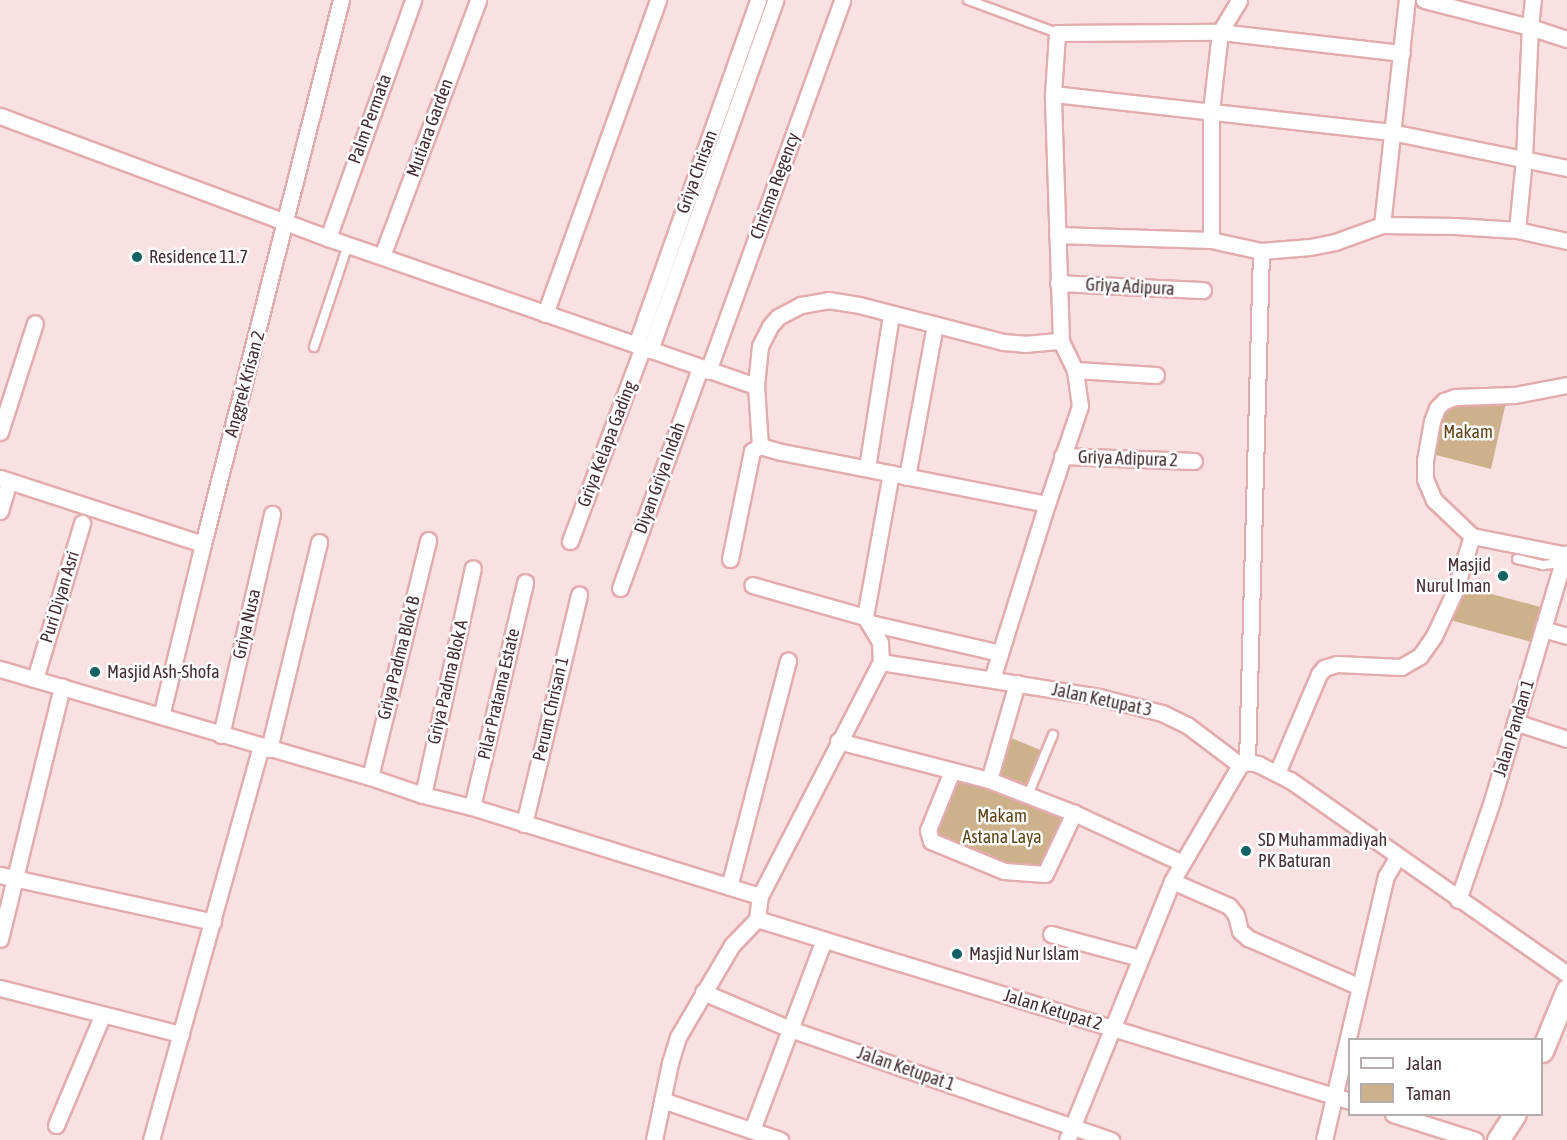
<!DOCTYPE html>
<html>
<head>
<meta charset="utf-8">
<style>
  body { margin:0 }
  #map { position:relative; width:1567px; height:1140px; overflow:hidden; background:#f9e1e2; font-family:"Asap Condensed",sans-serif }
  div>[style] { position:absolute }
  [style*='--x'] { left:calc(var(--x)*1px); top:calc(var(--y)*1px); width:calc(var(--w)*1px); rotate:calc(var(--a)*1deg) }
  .green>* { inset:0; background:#ccb18b; transform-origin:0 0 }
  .roads { filter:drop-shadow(2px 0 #e2acae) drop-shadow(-2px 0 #e2acae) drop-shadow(0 2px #e2acae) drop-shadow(0 -2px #e2acae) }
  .lane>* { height:8px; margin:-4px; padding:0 4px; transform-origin:4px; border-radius:4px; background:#fff }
  .street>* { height:15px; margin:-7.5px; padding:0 7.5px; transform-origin:7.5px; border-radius:7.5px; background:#fff }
  .secondary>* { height:21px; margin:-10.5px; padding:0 10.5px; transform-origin:10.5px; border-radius:10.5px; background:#fff }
  .dots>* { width:16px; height:16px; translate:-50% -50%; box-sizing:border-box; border:3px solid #fff; border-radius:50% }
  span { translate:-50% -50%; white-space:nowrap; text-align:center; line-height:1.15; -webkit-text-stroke:5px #fff; paint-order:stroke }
  .street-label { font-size:18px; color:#452f30 }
  .poi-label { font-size:18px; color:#452f30 }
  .left { translate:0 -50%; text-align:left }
  .right { translate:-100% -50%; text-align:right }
  .park-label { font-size:18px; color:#5f4418 }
  .legend { position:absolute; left:1348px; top:1038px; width:195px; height:78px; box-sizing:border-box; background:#fff; border:2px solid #b5acac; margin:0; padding:8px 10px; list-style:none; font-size:18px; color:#452f30 }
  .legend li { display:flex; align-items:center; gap:12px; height:30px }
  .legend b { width:30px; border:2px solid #b5acac }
</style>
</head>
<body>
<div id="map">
  <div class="green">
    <i style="clip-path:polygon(1506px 402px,1491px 469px,1428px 453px,1444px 409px,1452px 404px)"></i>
    <i style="left:1462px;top:586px;width:83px;height:36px;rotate:15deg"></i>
    <i style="clip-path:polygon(1009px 737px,1043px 751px,1029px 783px,1022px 786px,1007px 782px,998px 774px)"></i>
    <i style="clip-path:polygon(958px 775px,1069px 818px,1047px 868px,1007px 867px,933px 836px)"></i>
  </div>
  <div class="roads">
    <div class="lane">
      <i style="--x:968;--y:0;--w:95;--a:20.3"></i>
      <i style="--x:314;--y:347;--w:108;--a:-71.6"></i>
      <i style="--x:1517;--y:559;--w:27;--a:13"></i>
      <i style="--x:1543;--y:565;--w:19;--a:-6"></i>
      <i style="--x:1028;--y:795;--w:65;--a:-67.4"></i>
    </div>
    <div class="street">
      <i style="--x:1424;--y:0;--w:109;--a:14.3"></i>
      <i style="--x:1530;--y:27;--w:27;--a:-84"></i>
      <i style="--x:1053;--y:94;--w:340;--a:6.4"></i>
      <i style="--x:1391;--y:132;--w:180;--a:11.6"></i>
      <i style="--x:0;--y:116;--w:350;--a:20.4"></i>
      <i style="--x:328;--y:238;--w:453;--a:19.1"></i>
      <i style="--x:1382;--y:225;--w:226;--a:-83.7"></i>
      <i style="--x:1517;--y:230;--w:72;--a:-84.4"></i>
      <i style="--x:1524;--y:158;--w:131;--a:-87.4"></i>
      <i style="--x:1530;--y:27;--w:39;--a:18"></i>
      <i style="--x:1057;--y:235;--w:154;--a:1.9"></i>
      <i style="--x:1211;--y:240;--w:51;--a:12.4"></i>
      <i style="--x:1261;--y:251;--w:49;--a:-4.7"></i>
      <i style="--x:1310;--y:247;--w:25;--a:-11"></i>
      <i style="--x:1335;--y:242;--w:50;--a:-19.9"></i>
      <i style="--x:1382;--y:225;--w:73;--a:0.8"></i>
      <i style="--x:1455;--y:226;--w:62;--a:3.7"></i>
      <i style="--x:1517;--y:230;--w:51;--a:12.4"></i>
      <i style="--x:328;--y:238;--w:253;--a:-70.3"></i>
      <i style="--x:1211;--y:240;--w:129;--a:-90"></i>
      <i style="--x:1211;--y:111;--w:80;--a:-83.5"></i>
      <i style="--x:1220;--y:32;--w:183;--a:6.6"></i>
      <i style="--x:382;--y:256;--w:273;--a:-69.4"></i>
      <i style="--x:1058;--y:283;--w:145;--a:2.8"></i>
      <i style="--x:545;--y:314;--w:334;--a:-70.2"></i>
      <i style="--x:636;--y:345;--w:366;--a:-70.5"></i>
      <i style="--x:650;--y:350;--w:372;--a:-70.3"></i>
      <i style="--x:1075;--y:370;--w:81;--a:3.5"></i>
      <i style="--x:708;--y:371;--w:394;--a:-70.1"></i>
      <i style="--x:1567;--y:385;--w:54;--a:169.3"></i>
      <i style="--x:1514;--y:395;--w:59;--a:178.1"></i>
      <i style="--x:1455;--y:397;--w:12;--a:160"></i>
      <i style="--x:1444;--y:401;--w:10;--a:135"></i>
      <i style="--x:1437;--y:408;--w:14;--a:111"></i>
      <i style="--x:1432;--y:421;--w:40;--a:100"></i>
      <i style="--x:1425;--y:460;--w:19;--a:90"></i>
      <i style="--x:1425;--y:479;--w:23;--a:67"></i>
      <i style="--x:1434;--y:500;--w:52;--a:43.5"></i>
      <i style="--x:1472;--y:536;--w:97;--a:11.3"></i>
      <i style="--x:0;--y:432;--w:114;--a:-72.2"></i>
      <i style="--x:1062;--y:456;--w:132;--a:2.2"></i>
      <i style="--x:867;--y:468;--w:156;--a:-81.1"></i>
      <i style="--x:907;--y:477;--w:155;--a:-79.6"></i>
      <i style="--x:0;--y:478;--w:213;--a:18"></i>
      <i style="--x:203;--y:544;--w:177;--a:103.7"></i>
      <i style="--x:1047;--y:504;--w:103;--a:-71.4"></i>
      <i style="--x:1080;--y:406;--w:36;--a:-98"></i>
      <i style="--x:1075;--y:370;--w:32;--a:-116"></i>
      <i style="--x:0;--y:511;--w:21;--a:-73"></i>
      <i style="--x:570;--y:541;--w:207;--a:-69.4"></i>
      <i style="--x:203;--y:544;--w:561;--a:-75.77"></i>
      <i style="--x:730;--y:559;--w:110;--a:-78.5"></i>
      <i style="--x:752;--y:451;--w:9;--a:-32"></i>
      <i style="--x:620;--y:588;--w:234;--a:-70"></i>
      <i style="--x:865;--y:617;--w:146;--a:-79.8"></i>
      <i style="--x:870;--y:623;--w:133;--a:13"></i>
      <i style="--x:1543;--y:629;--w:25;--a:16"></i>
      <i style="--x:881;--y:662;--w:221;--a:9.1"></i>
      <i style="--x:1099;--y:697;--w:65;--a:14.3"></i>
      <i style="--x:1162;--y:713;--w:28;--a:26"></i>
      <i style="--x:1187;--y:725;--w:66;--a:37"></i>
      <i style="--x:1240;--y:765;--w:8;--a:-23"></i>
      <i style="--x:1247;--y:762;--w:11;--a:10"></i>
      <i style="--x:1258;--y:764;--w:36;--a:27"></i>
      <i style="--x:1290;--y:780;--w:338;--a:35"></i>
      <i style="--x:0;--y:669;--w:385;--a:16.3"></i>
      <i style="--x:370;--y:777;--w:56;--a:18.8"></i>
      <i style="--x:423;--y:795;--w:50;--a:13.8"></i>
      <i style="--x:472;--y:807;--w:301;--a:17.2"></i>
      <i style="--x:35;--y:679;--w:163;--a:-73.2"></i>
      <i style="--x:992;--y:679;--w:183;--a:-72.6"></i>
      <i style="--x:1047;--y:504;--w:271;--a:-168.9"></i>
      <i style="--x:781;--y:452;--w:22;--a:-164"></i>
      <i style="--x:760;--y:446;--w:60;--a:-93.8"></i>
      <i style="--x:756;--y:386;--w:40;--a:-84.3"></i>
      <i style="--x:760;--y:346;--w:22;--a:-63"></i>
      <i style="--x:770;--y:326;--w:12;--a:-48"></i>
      <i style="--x:778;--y:317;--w:26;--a:-28"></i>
      <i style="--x:801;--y:305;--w:27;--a:-10"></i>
      <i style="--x:828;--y:300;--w:31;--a:9"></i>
      <i style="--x:859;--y:305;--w:149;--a:14.4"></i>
      <i style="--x:1003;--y:342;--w:21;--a:5"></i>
      <i style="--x:1024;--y:344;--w:37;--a:-5"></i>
      <i style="--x:1061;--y:341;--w:247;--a:-91.9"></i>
      <i style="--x:1053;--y:94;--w:61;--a:-86.2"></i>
      <i style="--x:1057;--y:33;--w:163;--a:-0.4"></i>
      <i style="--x:1220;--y:32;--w:37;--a:-59"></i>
      <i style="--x:1515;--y:722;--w:55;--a:18.1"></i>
      <i style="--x:221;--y:735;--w:227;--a:-77"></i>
      <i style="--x:838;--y:741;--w:156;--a:14.5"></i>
      <i style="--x:989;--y:780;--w:91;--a:21.2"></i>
      <i style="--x:1074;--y:813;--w:119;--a:24.8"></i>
      <i style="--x:269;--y:749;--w:213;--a:-76.4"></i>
      <i style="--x:1247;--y:762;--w:511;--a:-88.43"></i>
      <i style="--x:952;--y:771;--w:64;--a:112.1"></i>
      <i style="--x:928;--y:830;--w:11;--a:75"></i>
      <i style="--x:931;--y:841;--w:79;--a:22.3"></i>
      <i style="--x:1004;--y:871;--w:41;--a:4.2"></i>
      <i style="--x:1045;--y:874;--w:68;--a:-64.6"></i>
      <i style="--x:1277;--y:773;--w:108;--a:-67"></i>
      <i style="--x:1319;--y:674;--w:8;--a:-50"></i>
      <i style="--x:1324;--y:668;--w:14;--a:-17"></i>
      <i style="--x:1337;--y:664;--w:64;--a:2.7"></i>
      <i style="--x:1401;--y:667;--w:22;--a:-30"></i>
      <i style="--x:1420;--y:656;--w:24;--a:-55"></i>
      <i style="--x:1434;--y:636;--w:47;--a:-65.1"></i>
      <i style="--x:1454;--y:593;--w:60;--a:-72.5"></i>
      <i style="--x:370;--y:777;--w:244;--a:-76.2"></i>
      <i style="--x:989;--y:780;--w:101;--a:-73.9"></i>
      <i style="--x:423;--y:795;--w:232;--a:-77.6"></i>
      <i style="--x:472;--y:807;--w:231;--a:-76.7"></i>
      <i style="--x:524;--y:824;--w:236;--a:-76.5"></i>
      <i style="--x:0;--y:875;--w:218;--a:12.4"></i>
      <i style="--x:1172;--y:881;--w:62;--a:23.7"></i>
      <i style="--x:1229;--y:906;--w:11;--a:52"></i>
      <i style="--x:1236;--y:915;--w:16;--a:76"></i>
      <i style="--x:1240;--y:931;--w:11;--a:41"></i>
      <i style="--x:1248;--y:938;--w:122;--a:23.6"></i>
      <i style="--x:729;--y:887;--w:234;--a:-75.4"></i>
      <i style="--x:1458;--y:900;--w:105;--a:-71"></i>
      <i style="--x:1492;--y:801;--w:258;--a:-73.5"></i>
      <i style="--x:757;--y:919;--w:620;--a:17.06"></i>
      <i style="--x:1051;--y:934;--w:92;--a:15.1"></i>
      <i style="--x:0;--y:939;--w:260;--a:-76.2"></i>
      <i style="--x:0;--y:988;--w:187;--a:14.3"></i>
      <i style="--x:703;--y:992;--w:95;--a:23"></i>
      <i style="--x:790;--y:1029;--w:340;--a:19.1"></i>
      <i style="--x:662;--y:1100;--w:125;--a:18.7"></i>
      <i style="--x:1393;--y:1114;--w:86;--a:17.6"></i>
      <i style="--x:56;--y:1125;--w:118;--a:-67.1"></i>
      <i style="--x:752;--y:1130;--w:201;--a:-69.3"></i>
      <i style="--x:151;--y:1140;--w:408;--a:-74.4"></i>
      <i style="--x:654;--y:1140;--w:79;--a:-78.3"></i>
      <i style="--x:670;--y:1063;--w:27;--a:-73"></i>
      <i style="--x:678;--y:1037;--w:107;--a:-59.6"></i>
      <i style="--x:732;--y:945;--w:36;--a:-46"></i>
      <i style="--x:757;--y:919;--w:23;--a:-83"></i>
      <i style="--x:760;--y:896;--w:263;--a:-62.7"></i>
      <i style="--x:881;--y:662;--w:20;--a:-93"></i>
      <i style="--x:880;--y:642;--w:29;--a:-121"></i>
      <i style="--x:865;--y:617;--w:117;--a:-164.2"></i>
      <i style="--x:1067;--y:1140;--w:279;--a:-67.9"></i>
      <i style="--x:1172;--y:881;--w:134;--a:-59.6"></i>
      <i style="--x:1324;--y:1140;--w:271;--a:-76.8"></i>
      <i style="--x:1386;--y:876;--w:21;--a:-59"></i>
    </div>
    <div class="secondary">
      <i style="--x:1542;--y:1051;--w:66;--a:-67.7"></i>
      <i style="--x:1498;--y:1140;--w:31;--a:-57"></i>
    </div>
  </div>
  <div class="dots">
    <i style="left:137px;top:257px;background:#116263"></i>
    <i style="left:1503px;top:576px;background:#116263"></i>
    <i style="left:95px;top:672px;background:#116263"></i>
    <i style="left:1246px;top:851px;background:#116263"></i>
    <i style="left:957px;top:954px;background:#116263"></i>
  </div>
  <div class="street-label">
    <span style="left:370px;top:119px;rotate:-70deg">Palm Permata</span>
    <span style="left:430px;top:128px;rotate:-70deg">Mutiara Garden</span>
    <span style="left:697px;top:172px;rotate:-70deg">Griya Chrisan</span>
    <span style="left:775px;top:186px;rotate:-70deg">Chrisma Regency</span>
    <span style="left:1130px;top:287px;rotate:3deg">Griya Adipura</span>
    <span style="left:245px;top:384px;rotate:-75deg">Anggrek Krisan 2</span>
    <span style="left:607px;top:444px;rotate:-69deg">Griya Kelapa Gading</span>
    <span style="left:1128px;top:459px;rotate:2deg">Griya Adipura 2</span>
    <span style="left:660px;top:478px;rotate:-70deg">Diyan Griya Indah</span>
    <span style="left:60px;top:597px;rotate:-73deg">Puri Diyan Asri</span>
    <span style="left:247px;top:624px;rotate:-77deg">Griya Nusa</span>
    <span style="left:399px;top:658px;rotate:-76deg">Griya Padma Blok B</span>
    <span style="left:448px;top:682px;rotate:-77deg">Griya Padma Blok A</span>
    <span style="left:499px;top:694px;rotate:-77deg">Pilar Pratama Estate</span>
    <span style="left:1102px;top:700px;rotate:12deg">Jalan Ketupat 3</span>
    <span style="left:551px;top:709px;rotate:-77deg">Perum Chrisan 1</span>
    <span style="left:1514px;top:728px;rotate:-73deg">Jalan Pandan 1</span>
    <span style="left:1053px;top:1010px;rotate:17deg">Jalan Ketupat 2</span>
    <span style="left:906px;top:1069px;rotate:19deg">Jalan Ketupat 1</span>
  </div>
  <div class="poi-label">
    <span class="left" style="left:149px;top:257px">Residence 11.7</span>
    <span class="right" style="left:1491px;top:576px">Masjid<br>Nurul Iman</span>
    <span class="left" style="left:107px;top:672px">Masjid Ash-Shofa</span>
    <span class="left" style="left:1258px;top:851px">SD Muhammadiyah<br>PK Baturan</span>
    <span class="left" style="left:969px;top:954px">Masjid Nur Islam</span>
  </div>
  <div class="park-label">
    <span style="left:1468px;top:432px">Makam</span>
    <span style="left:1002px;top:827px">Makam<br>Astana Laya</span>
  </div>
  <ul class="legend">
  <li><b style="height:8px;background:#fff"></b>Jalan</li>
  <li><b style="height:16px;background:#ccb18b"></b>Taman</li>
  </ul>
</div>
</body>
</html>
